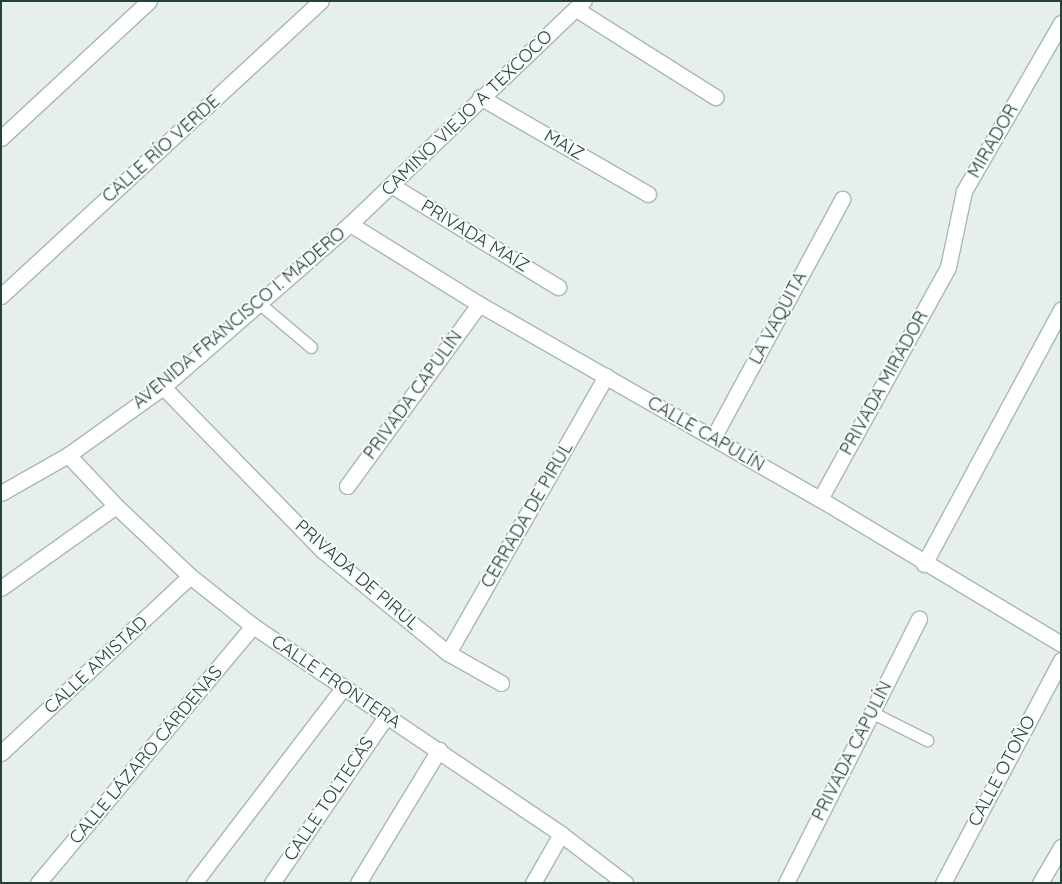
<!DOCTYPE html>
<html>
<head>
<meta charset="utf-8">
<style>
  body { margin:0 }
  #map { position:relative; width:1062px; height:884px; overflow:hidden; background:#e6efeb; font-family:Quicksand,sans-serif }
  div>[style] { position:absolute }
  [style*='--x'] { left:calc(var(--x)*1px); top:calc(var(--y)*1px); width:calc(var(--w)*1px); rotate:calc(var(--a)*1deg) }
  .roads { filter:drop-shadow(1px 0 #a8b8b2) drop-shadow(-1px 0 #a8b8b2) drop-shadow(0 1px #a8b8b2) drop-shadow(0 -1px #a8b8b2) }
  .lane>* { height:11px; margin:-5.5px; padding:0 5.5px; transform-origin:5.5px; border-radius:5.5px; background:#fff }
  .street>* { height:15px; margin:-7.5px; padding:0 7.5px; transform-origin:7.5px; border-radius:7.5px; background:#fff }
  .secondary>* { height:15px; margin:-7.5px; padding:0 7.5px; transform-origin:7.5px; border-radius:7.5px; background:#fff }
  span { translate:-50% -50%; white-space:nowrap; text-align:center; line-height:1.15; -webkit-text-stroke:4px #f7fbf9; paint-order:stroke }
  .street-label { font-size:18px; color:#24423a }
  .frame { position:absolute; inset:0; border:2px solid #24423a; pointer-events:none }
</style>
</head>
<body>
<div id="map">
  <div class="roads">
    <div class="lane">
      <i style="--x:259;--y:303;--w:68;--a:40.2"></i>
      <i style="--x:871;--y:712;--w:63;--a:26.6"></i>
    </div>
    <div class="street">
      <i style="--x:576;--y:9;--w:165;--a:32.3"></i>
      <i style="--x:480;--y:97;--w:194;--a:30"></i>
      <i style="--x:1;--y:138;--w:202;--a:-42.8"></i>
      <i style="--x:391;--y:185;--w:196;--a:31.4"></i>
      <i style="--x:1;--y:296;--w:435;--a:-42.7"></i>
      <i style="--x:163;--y:387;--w:228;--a:45.7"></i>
      <i style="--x:322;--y:550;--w:163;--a:39.3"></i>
      <i style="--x:448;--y:653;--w:61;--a:29.5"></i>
      <i style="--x:713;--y:438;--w:272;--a:-61.6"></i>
      <i style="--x:347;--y:486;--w:225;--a:-54"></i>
      <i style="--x:820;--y:499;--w:265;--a:-61.1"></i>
      <i style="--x:948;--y:267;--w:78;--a:-78.1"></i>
      <i style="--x:964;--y:191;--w:194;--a:-60"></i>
      <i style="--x:924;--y:564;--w:289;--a:-61.7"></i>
      <i style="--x:1;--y:588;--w:141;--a:-35.5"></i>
      <i style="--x:448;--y:653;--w:319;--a:-60.3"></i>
      <i style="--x:1;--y:753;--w:259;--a:-43.1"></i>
      <i style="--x:38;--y:883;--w:335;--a:-50.1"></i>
      <i style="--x:194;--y:883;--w:247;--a:-52.6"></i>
      <i style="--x:272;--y:883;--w:204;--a:-55.6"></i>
      <i style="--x:358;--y:883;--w:156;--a:-58.7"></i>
      <i style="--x:533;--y:883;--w:56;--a:-60.3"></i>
      <i style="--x:786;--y:883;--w:296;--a:-63.3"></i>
      <i style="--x:943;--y:883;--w:252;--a:-62.1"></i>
      <i style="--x:1040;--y:883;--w:42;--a:-59.7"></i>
    </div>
    <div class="secondary">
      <i style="--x:350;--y:224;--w:152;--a:31.8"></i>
      <i style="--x:479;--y:304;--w:393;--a:29.8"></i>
      <i style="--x:820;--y:499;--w:281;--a:31"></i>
      <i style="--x:68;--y:455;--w:70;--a:46.7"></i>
      <i style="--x:116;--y:506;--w:102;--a:43.4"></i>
      <i style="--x:190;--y:576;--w:80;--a:38.4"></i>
      <i style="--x:253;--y:626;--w:372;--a:34"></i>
      <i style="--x:561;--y:834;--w:81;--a:37.4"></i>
      <i style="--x:1;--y:493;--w:77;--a:-29.6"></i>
      <i style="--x:68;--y:455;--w:117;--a:-35.6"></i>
      <i style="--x:163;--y:387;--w:248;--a:-41.1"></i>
      <i style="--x:350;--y:224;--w:323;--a:-43.7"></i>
    </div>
  </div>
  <div class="street-label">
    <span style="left:467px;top:113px;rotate:-44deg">CAMINO VIEJO A TEXCOCO</span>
    <span style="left:993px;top:141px;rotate:-60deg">MIRADOR</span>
    <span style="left:564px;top:145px;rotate:30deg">MAIZ</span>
    <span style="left:161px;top:149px;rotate:-42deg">CALLE RÍO VERDE</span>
    <span style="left:475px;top:236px;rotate:31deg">PRIVADA MAÍZ</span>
    <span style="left:239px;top:318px;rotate:-40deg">AVENIDA FRANCISCO I. MADERO</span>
    <span style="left:778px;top:318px;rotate:-62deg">LA VAQUITA</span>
    <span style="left:884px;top:383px;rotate:-61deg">PRIVADA MIRADOR</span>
    <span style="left:413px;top:395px;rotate:-54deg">PRIVADA CAPULÍN</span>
    <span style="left:706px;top:434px;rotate:30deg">CALLE CAPULÍN</span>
    <span style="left:527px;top:515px;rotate:-60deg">CERRADA DE PIRUL</span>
    <span style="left:357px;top:575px;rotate:41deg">PRIVADA DE PIRUL</span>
    <span style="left:96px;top:665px;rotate:-43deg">CALLE AMISTAD</span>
    <span style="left:336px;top:682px;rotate:34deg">CALLE FRONTERA</span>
    <span style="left:852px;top:751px;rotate:-63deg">PRIVADA CAPULÍN</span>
    <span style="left:146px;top:755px;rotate:-50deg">CALLE LÁZARO CÁRDENAS</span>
    <span style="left:1002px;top:771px;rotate:-62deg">CALLE OTOÑO</span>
    <span style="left:329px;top:799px;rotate:-56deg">CALLE TOLTECAS</span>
  </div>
  <div class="frame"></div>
</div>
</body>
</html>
